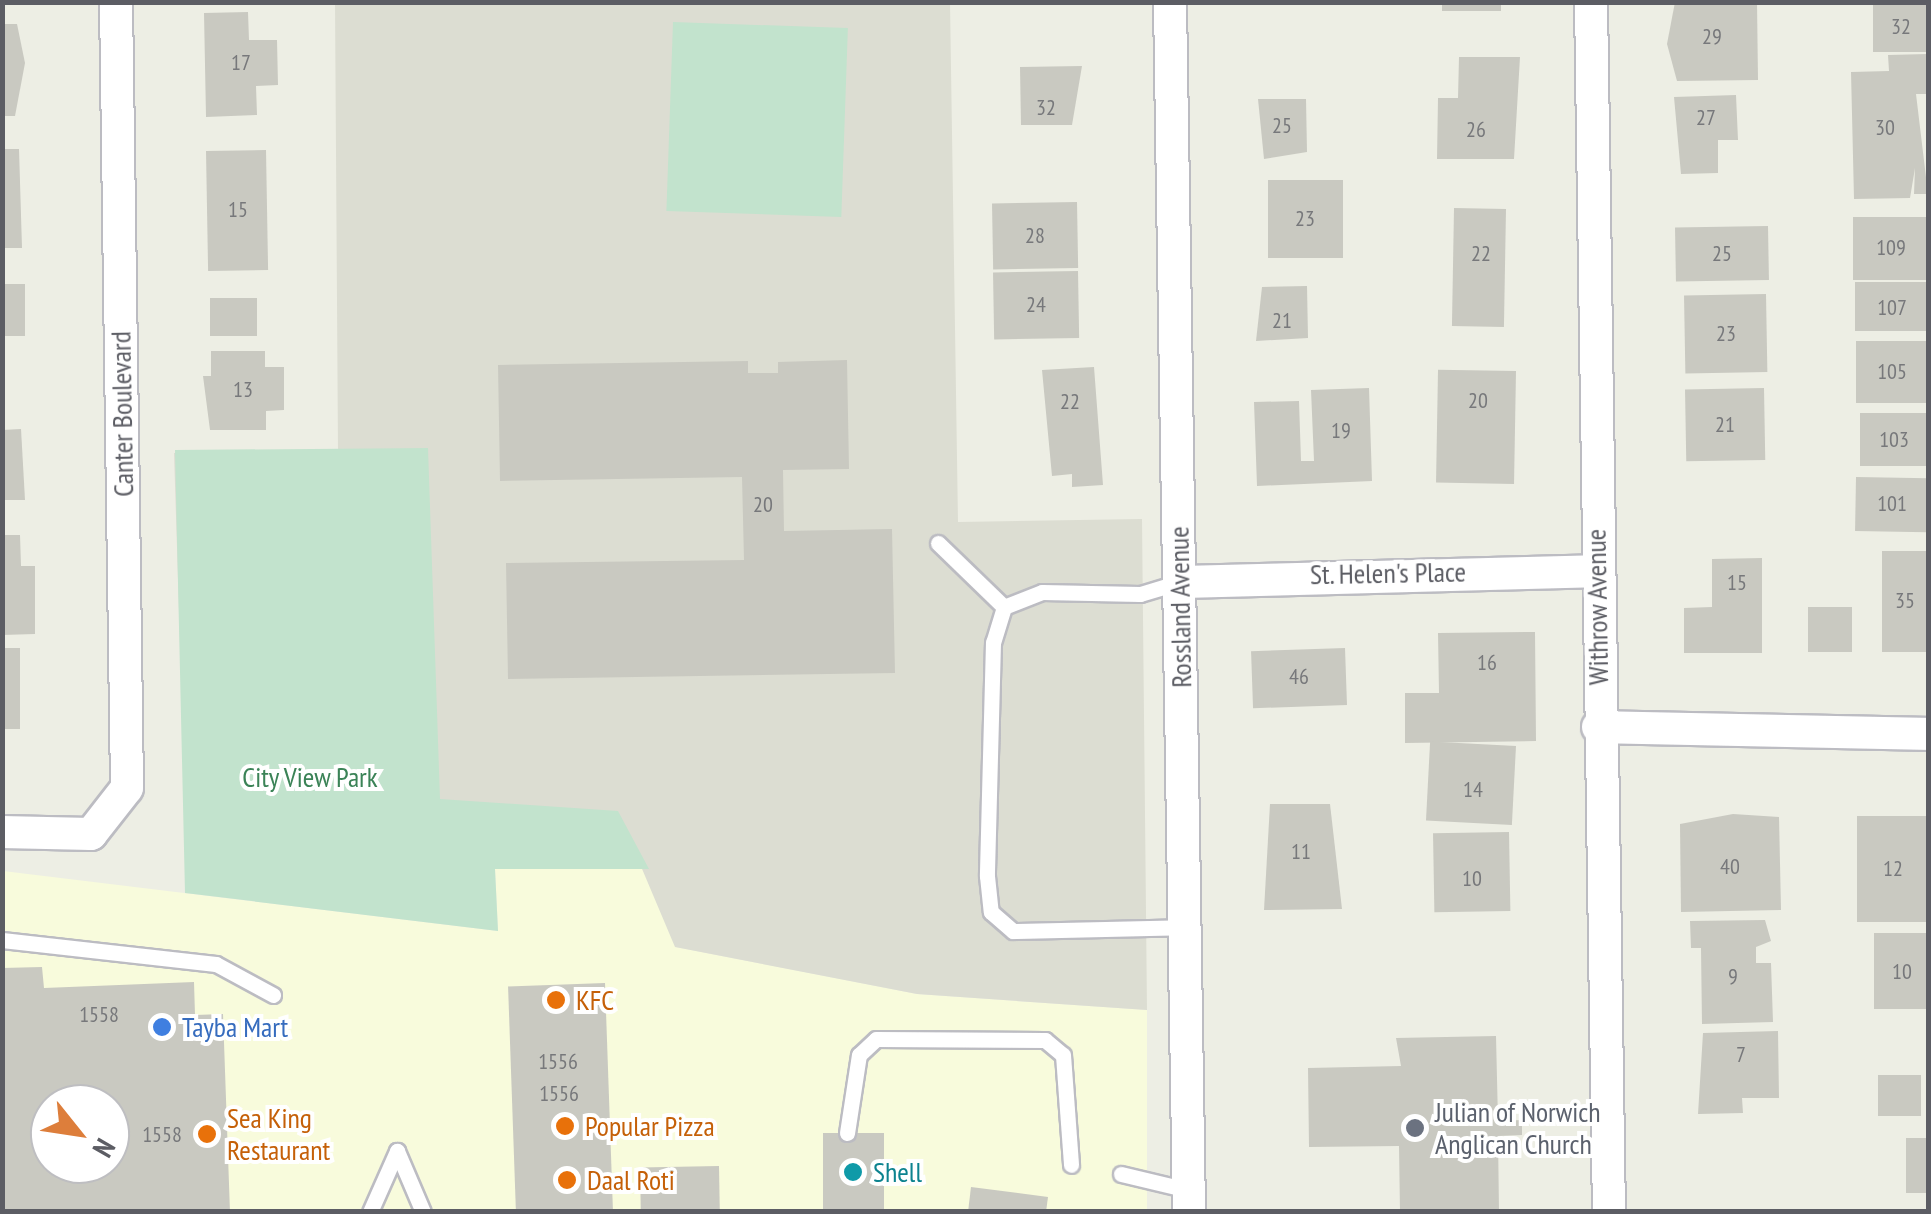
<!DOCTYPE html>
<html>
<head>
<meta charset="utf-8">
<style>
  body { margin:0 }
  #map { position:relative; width:1931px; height:1214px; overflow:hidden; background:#edeee4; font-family:"PT Sans Narrow",sans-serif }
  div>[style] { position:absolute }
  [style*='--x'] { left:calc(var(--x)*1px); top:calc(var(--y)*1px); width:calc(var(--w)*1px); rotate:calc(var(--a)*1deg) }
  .commercial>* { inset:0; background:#f8fbdc }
  .education>* { inset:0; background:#dcddd2 }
  .green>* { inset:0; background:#c2e3cd; transform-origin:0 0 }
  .building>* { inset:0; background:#c9c9c1; transform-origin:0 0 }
  .roads { filter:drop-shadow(2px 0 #bcbcc2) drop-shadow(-2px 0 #bcbcc2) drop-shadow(0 2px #bcbcc2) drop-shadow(0 -2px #bcbcc2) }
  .service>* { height:15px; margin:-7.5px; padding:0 7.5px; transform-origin:7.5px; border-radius:7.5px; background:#fff }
  .minor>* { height:32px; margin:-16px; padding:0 16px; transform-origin:16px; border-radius:16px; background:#fff }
  .dots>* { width:28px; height:28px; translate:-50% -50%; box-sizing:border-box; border:5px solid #fff; border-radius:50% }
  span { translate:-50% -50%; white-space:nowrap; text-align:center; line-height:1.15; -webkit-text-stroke:8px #fff; paint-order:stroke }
  .number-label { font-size:22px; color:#77787b }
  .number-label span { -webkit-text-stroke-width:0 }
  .street-label { font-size:28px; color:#5c5d64 }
  .park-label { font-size:28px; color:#3b8357 }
  .food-label { font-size:28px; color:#c56008 }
  .left { translate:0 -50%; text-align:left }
  .shop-label { font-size:28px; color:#366cbe }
  .worship-label { font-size:28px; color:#5b616d }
  .culture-label { font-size:28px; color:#0d838f }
  .frame { position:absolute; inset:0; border:5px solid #5c5d64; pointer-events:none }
  .north { position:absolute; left:30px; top:1084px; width:100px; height:100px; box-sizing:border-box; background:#fff; border:2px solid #bebec1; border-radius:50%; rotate:120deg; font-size:28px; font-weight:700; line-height:40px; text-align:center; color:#5c5d64 }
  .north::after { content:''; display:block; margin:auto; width:35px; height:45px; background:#dd7e3b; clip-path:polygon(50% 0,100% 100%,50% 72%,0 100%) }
</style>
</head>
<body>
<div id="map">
  <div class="commercial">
    <i style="clip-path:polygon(evenodd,495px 869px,649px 869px,676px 947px,917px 994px,1147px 1010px,1147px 1211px,3px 1212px,3px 871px,498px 931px,495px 869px,50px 1104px,110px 1104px,110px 1164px,50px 1164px,50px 1104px)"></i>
  </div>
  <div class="education">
    <i style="clip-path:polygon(335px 3px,950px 3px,958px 522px,1142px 519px,1147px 1010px,917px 994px,675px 947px,618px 812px,440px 804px,184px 769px,174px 453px,338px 451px)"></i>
  </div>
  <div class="green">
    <i style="left:673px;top:22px;width:175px;height:189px;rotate:2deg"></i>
    <i style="clip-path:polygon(428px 448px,440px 799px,618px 811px,649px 869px,495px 869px,498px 931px,185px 893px,175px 450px)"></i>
  </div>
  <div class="building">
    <i style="left:1442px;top:2px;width:59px;height:9px"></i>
    <i style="clip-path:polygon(1675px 2px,1757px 2px,1758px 80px,1677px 81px,1667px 44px)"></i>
    <i style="left:1873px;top:2px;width:55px;height:50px"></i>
    <i style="clip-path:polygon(248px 12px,249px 40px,277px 40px,278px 85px,256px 86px,257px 115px,206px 117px,204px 13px)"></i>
    <i style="clip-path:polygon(2px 24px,17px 24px,25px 63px,15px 116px,2px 116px)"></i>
    <i style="clip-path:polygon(1928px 54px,1928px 94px,1916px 94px,1928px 194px,1914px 194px,1915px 168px,1910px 198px,1854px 199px,1851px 72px,1889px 71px,1888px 55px)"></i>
    <i style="clip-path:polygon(1459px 57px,1520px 57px,1514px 159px,1437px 159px,1438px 98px,1458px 98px)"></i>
    <i style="clip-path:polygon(1082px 66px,1072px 125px,1021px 125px,1020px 67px)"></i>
    <i style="clip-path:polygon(1736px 95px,1738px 140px,1718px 140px,1718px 173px,1681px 174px,1674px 97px)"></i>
    <i style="clip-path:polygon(1258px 99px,1306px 99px,1307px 152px,1264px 159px)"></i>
    <i style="clip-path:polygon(2px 149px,19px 149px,22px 248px,2px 248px)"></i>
    <i style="left:266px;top:150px;width:120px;height:60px;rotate:89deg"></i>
    <i style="left:1268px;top:180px;width:75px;height:78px"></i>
    <i style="left:1077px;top:202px;width:66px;height:85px;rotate:89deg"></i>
    <i style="left:1506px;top:209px;width:118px;height:52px;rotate:91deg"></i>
    <i style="left:1853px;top:217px;width:75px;height:63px"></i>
    <i style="left:1768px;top:226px;width:54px;height:93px;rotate:89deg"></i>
    <i style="left:1078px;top:271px;width:67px;height:85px;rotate:89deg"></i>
    <i style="left:1928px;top:282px;width:49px;height:73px;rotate:90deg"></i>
    <i style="left:2px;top:284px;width:23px;height:52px"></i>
    <i style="clip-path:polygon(1307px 286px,1308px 338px,1256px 341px,1262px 287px)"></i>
    <i style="left:1766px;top:294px;width:78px;height:82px;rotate:89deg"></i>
    <i style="left:210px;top:298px;width:47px;height:38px"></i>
    <i style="left:1928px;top:341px;width:62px;height:72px;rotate:90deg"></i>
    <i style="clip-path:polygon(211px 351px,265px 351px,265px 367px,284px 367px,284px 410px,266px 411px,266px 430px,210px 430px,203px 376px,211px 376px)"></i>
    <i style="clip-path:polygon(847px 360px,849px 469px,783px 470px,784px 531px,892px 529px,895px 673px,508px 679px,506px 563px,744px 560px,742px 477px,500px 481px,498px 365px,748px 361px,748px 373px,778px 373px,778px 362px)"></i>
    <i style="clip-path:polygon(1094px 367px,1103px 485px,1072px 487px,1072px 474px,1052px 476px,1042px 370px)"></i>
    <i style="left:1516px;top:371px;width:113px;height:78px;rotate:91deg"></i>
    <i style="clip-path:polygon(1369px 388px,1372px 481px,1257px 486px,1254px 402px,1299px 401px,1301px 461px,1314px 461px,1311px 390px)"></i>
    <i style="left:1764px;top:388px;width:72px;height:79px;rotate:89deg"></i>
    <i style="left:1860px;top:413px;width:68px;height:53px"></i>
    <i style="clip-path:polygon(21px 429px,25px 500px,2px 500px,2px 430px)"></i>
    <i style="left:1856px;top:477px;width:72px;height:54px;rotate:1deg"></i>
    <i style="clip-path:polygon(2px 535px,20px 535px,21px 566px,35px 566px,35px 634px,2px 635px)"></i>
    <i style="left:1882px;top:551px;width:46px;height:101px"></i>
    <i style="clip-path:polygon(1762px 558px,1762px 653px,1684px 653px,1684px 608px,1712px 607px,1712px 559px)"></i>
    <i style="left:1808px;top:607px;width:44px;height:45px"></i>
    <i style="clip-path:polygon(1535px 632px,1536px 741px,1405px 743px,1405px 693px,1439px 693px,1438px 633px)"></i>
    <i style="left:2px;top:648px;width:18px;height:81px"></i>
    <i style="left:1345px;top:648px;width:57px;height:94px;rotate:88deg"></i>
    <i style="left:1516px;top:746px;width:79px;height:86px;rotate:93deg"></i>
    <i style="clip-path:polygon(1270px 804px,1330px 804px,1342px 909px,1264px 910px)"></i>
    <i style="clip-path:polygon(1733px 814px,1779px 817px,1781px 910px,1681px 912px,1680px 824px)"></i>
    <i style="left:1928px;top:816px;width:106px;height:71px;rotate:90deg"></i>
    <i style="left:1509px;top:832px;width:79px;height:76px;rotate:89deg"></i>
    <i style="clip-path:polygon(1765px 920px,1771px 941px,1756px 947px,1756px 963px,1771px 963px,1773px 1022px,1702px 1024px,1701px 948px,1691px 948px,1690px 921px)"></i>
    <i style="left:1928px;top:933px;width:76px;height:54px;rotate:90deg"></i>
    <i style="clip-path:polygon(evenodd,42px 967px,44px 988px,194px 982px,195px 1015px,223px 1014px,230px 1212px,2px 1212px,2px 968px,42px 967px,50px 1104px,110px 1104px,110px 1164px,50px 1164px,50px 1104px)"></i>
    <i style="left:605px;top:983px;width:229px;height:97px;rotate:88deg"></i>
    <i style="clip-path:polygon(1778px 1031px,1779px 1098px,1742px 1098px,1743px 1113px,1698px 1114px,1703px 1033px)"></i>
    <i style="clip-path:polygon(1496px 1036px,1498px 1121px,1522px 1120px,1522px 1135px,1498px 1136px,1499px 1212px,1400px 1212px,1399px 1146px,1309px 1147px,1308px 1068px,1401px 1066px,1396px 1038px)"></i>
    <i style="left:1878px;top:1075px;width:43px;height:41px"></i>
    <i style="left:823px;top:1133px;width:61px;height:79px"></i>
    <i style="left:1906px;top:1138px;width:22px;height:55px"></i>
    <i style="left:719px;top:1166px;width:46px;height:79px;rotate:89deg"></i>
    <i style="clip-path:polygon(971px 1187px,1048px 1197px,1046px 1212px,968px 1212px)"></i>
  </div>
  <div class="roads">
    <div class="service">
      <i style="--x:938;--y:543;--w:92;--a:44.1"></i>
      <i style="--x:1180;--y:582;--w:42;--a:163.3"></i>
      <i style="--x:1140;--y:594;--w:98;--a:-178.8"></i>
      <i style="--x:1042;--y:592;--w:41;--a:158.5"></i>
      <i style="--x:1004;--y:607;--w:37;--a:107"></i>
      <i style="--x:993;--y:642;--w:234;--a:91.5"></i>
      <i style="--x:987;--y:876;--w:36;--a:84"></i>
      <i style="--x:991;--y:912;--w:29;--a:41"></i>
      <i style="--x:1013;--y:931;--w:173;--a:-1.3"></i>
      <i style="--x:2;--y:940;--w:215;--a:6.4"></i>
      <i style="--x:216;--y:964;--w:65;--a:28.5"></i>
      <i style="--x:847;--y:1133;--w:79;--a:-81.3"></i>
      <i style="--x:859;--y:1055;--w:23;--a:-43"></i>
      <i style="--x:876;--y:1039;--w:169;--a:0.3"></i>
      <i style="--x:1045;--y:1040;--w:23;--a:40"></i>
      <i style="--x:1063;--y:1055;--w:110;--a:85.8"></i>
      <i style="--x:397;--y:1151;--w:66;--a:66.9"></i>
      <i style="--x:1121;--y:1174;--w:69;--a:13.4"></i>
      <i style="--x:370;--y:1212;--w:67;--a:-66.1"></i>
    </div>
    <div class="minor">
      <i style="--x:1170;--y:2;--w:1210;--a:89.1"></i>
      <i style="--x:1591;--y:2;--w:1210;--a:89.15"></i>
      <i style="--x:1180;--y:582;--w:417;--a:-1.5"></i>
      <i style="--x:1598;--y:727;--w:330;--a:1.2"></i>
      <i style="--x:2;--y:832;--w:89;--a:1.3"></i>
      <i style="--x:91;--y:834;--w:58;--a:-52"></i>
      <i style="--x:127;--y:788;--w:786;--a:-90.8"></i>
    </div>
  </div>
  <div class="dots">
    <i style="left:556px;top:1000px;background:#e8710a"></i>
    <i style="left:162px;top:1027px;background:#3f7fe0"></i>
    <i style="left:565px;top:1126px;background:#e8710a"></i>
    <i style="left:1415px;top:1128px;background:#6b7280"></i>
    <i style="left:207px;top:1134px;background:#e8710a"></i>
    <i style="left:853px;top:1172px;background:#0f9aa8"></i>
    <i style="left:567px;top:1180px;background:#e8710a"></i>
  </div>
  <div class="number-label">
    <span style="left:1901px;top:27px">32</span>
    <span style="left:1712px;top:37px">29</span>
    <span style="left:241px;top:63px">17</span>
    <span style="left:1046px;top:108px">32</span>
    <span style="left:1706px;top:118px">27</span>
    <span style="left:1282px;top:126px">25</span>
    <span style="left:1885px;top:128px">30</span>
    <span style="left:1476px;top:130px">26</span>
    <span style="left:238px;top:210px">15</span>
    <span style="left:1305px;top:219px">23</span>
    <span style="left:1035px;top:236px">28</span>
    <span style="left:1891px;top:248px">109</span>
    <span style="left:1481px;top:254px">22</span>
    <span style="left:1722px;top:254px">25</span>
    <span style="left:1036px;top:305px">24</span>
    <span style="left:1892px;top:308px">107</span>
    <span style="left:1282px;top:321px">21</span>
    <span style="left:1726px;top:334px">23</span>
    <span style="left:1892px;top:372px">105</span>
    <span style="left:243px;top:390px">13</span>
    <span style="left:1478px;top:401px">20</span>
    <span style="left:1070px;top:402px">22</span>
    <span style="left:1725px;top:425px">21</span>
    <span style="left:1341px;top:431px">19</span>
    <span style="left:1894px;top:440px">103</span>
    <span style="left:1892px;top:504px">101</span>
    <span style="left:763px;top:505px">20</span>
    <span style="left:1737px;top:583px">15</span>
    <span style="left:1905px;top:601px">35</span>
    <span style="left:1487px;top:663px">16</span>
    <span style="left:1299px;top:677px">46</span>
    <span style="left:1473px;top:790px">14</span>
    <span style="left:1301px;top:852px">11</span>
    <span style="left:1730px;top:867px">40</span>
    <span style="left:1893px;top:869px">12</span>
    <span style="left:1472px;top:879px">10</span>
    <span style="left:1902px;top:972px">10</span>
    <span style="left:1733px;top:977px">9</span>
    <span style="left:99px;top:1015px">1558</span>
    <span style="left:1741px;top:1055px">7</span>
    <span style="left:558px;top:1062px">1556</span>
    <span style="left:559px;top:1094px">1556</span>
    <span style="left:162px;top:1135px">1558</span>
  </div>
  <div class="street-label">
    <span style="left:122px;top:414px;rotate:-91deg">Canter Boulevard</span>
    <span style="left:1388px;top:573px;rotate:-1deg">St. Helen's Place</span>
    <span style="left:1180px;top:607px;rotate:-91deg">Rossland Avenue</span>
    <span style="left:1597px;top:607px;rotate:-91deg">Withrow Avenue</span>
  </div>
  <div class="park-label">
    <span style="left:310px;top:777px">City View Park</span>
  </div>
  <div class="food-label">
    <span class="left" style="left:576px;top:1000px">KFC</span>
    <span class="left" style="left:227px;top:1134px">Sea King<br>Restaurant</span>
    <span class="left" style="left:585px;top:1126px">Popular Pizza</span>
    <span class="left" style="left:587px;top:1180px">Daal Roti</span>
  </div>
  <div class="shop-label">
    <span class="left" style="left:182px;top:1027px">Tayba Mart</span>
  </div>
  <div class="worship-label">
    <span class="left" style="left:1435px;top:1128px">Julian of Norwich<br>Anglican Church</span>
  </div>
  <div class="culture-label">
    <span class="left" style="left:873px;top:1172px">Shell</span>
  </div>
  <div class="frame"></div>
  <div class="north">N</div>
</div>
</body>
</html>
